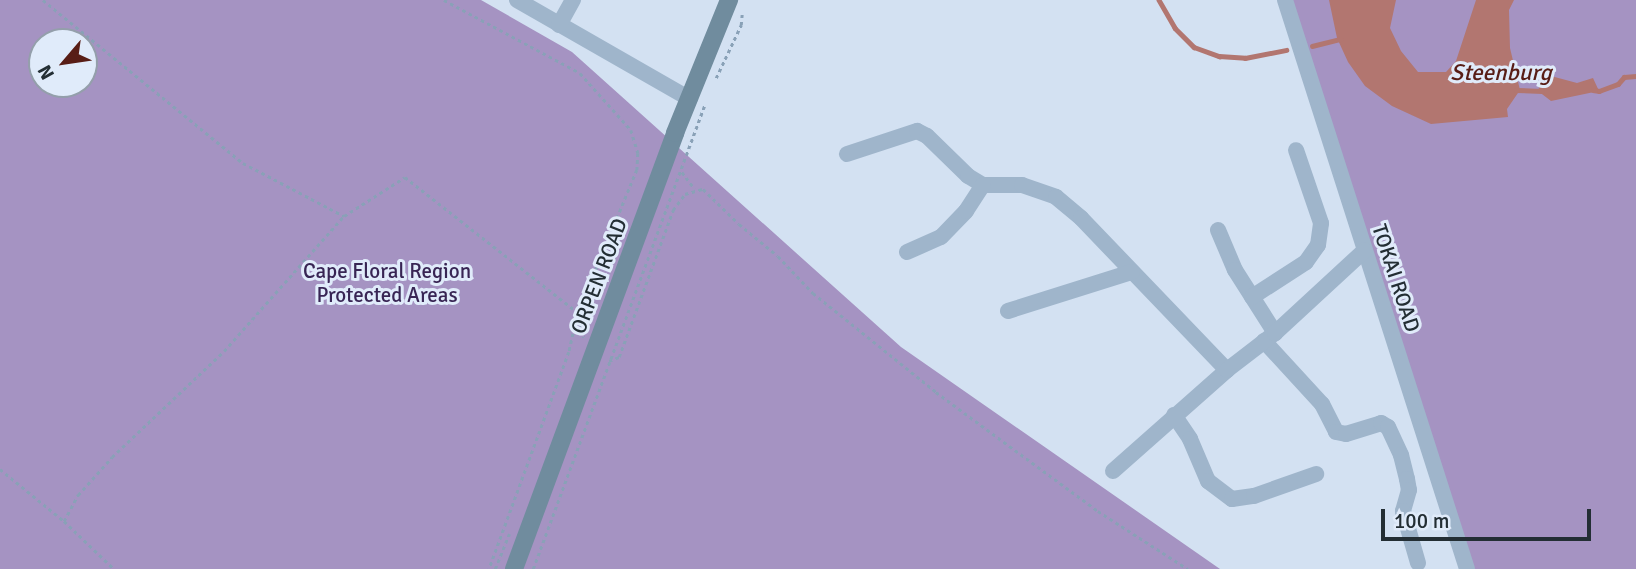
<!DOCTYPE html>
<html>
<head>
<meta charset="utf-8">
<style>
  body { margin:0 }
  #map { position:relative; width:1636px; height:569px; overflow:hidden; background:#d3e1f2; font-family:Signika,sans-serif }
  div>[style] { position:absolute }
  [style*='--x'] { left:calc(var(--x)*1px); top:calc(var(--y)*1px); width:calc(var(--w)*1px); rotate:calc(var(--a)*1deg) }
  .green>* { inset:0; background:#a593c2 }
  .water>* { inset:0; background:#b27670 }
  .stream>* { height:4.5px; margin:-2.25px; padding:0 2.25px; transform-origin:2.25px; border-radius:2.25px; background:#b27670 }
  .path>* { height:2.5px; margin-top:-1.25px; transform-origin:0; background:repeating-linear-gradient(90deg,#89a1b7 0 3.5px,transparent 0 7px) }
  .minor>* { height:16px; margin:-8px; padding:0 8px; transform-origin:8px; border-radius:8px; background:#9fb5cb }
  .secondary>* { height:18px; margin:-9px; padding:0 9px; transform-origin:9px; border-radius:9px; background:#708c9e }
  span { translate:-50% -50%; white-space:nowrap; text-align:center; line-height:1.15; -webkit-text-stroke:6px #e0ebfa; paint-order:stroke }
  .park-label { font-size:21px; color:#382554 }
  .street-label { font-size:21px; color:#232e34 }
  .water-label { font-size:23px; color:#581d16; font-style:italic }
  .north { position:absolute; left:28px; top:28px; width:70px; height:70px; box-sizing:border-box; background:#e0ebfa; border:2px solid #949fab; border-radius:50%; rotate:241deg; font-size:19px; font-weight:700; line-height:28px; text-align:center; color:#232e34 }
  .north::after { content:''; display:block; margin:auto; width:24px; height:32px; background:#581d16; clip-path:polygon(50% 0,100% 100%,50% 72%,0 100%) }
  .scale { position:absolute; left:1381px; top:509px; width:210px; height:32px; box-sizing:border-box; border:4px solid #232e34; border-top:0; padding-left:9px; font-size:21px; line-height:24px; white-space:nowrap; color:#232e34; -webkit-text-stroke:5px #e0ebfa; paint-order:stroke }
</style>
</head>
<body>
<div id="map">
  <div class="green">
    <i style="clip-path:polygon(evenodd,0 0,481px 0,572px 52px,901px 347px,1220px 569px,0 569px,0 0,42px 42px,84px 42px,84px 84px,42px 84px,42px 42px)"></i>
    <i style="clip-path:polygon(1285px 0,1636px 0,1636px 569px,1466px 569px)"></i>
  </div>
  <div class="water">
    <i style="clip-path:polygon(1329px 0,1396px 0,1390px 28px,1401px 51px,1418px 72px,1446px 72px,1456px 61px,1476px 0,1514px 0,1509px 10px,1510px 48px,1520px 90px,1507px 109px,1508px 117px,1431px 124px,1392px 106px,1365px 86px,1348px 62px,1337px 38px)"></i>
    <i style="clip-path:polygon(1551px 76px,1577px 83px,1593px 78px,1599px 91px,1551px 101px,1538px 91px,1541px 81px)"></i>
  </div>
  <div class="stream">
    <i style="--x:1159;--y:0;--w:32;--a:60"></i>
    <i style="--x:1175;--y:28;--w:27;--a:45"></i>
    <i style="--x:1194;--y:47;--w:27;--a:20"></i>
    <i style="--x:1219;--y:56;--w:26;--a:4"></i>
    <i style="--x:1245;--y:58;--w:42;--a:-11"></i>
    <i style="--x:1312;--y:46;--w:29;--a:-14"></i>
    <i style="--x:1516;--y:90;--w:26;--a:2"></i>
    <i style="--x:1593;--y:90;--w:6;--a:9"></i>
    <i style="--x:1599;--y:91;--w:20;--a:-20"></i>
    <i style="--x:1618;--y:84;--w:9;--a:-49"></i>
    <i style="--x:1624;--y:77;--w:12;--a:-5"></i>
  </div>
  <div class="path">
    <i style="--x:43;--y:0;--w:258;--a:39.2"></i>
    <i style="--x:243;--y:163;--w:114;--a:27.7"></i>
    <i style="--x:344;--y:216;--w:72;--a:-32.6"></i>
    <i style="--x:405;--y:177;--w:225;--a:38.1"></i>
    <i style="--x:582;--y:316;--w:15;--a:101"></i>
    <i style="--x:579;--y:331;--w:8;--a:50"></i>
    <i style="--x:444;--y:0;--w:154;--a:28.2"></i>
    <i style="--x:580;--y:73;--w:76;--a:48.2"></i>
    <i style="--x:631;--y:130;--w:24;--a:73"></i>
    <i style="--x:638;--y:153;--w:17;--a:93"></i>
    <i style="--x:637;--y:170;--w:155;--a:112.4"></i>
    <i style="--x:578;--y:313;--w:40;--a:103"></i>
    <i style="--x:569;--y:352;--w:231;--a:110.2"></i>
    <i style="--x:716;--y:78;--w:59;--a:-64.7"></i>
    <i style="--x:741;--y:25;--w:11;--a:-85"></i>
    <i style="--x:682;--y:172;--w:21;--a:53"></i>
    <i style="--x:609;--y:361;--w:11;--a:-22"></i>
    <i style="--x:619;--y:357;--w:157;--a:-69.8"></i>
    <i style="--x:673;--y:210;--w:20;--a:-53"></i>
    <i style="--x:685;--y:194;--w:19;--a:-16"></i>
    <i style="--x:703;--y:189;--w:50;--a:44.2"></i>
    <i style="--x:739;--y:224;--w:50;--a:39.4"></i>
    <i style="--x:778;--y:256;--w:51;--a:46.6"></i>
    <i style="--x:813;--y:293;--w:158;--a:38.8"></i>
    <i style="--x:936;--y:392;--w:201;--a:36.3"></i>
    <i style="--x:1098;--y:511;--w:107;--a:32.8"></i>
    <i style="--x:0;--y:469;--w:82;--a:39.1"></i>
    <i style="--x:64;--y:521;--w:69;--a:43.8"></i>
    <i style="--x:64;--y:521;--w:30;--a:-62"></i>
    <i style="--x:78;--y:495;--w:51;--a:-48.2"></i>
    <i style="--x:112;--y:457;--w:154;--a:-43.4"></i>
    <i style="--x:224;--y:351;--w:181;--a:-48.4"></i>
    <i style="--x:495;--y:569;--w:38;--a:-68"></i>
    <i style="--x:533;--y:569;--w:496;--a:-69.7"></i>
  </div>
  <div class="minor">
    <i style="--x:517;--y:0;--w:199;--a:29.8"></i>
    <i style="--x:1285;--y:0;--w:597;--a:72.26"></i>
    <i style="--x:559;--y:25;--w:29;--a:-61"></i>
    <i style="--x:847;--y:154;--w:74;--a:-18.2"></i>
    <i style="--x:917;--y:131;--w:11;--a:27"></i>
    <i style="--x:927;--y:136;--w:57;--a:44.3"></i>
    <i style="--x:968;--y:176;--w:17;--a:31"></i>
    <i style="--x:983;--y:185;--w:39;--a:0"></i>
    <i style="--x:1022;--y:185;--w:36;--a:19"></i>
    <i style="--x:1056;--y:197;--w:33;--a:40"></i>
    <i style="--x:1081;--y:218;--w:211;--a:46.2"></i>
    <i style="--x:1218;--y:230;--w:43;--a:67"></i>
    <i style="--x:1235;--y:270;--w:75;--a:57.6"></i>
    <i style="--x:907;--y:252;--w:37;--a:-24"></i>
    <i style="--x:941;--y:237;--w:36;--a:-46"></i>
    <i style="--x:966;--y:211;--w:31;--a:-57"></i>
    <i style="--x:1252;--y:297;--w:64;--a:-32.9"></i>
    <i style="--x:1306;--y:262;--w:21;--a:-55"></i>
    <i style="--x:1318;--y:245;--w:22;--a:-82"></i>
    <i style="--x:1321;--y:223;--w:77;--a:-108.9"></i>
    <i style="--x:1008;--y:311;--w:130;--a:-17.5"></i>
    <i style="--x:1264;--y:341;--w:86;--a:47.4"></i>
    <i style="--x:1322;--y:404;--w:31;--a:63"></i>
    <i style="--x:1336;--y:432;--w:10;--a:11"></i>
    <i style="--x:1346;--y:434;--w:37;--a:-17"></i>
    <i style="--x:1381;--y:423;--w:8;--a:30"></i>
    <i style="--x:1388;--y:427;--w:31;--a:65"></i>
    <i style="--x:1401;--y:455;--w:25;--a:76"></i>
    <i style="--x:1407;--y:479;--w:11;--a:80"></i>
    <i style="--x:1409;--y:490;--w:22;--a:106"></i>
    <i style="--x:1403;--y:511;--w:54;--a:73.9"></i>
    <i style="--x:1174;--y:415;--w:29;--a:56"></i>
    <i style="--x:1190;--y:439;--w:46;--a:66.8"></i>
    <i style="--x:1208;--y:481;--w:30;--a:37"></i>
    <i style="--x:1232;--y:499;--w:22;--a:-8"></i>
    <i style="--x:1254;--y:496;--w:66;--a:-19.5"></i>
    <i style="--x:1113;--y:471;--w:152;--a:-41.5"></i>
    <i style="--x:1227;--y:370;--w:61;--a:-37.6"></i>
    <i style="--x:1275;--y:333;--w:122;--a:-42.7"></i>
  </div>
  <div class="secondary">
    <i style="--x:514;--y:569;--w:465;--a:-69.7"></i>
    <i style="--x:675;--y:133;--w:144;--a:-67.9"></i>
  </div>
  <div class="park-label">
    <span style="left:387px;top:283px">Cape Floral Region<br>Protected Areas</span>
  </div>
  <div class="street-label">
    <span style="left:599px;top:276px;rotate:-69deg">ORPEN ROAD</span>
    <span style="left:1396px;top:278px;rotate:72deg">TOKAI ROAD</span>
  </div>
  <div class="water-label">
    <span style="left:1501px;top:73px">Steenburg</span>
  </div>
  <div class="north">N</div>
  <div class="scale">100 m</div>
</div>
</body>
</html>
